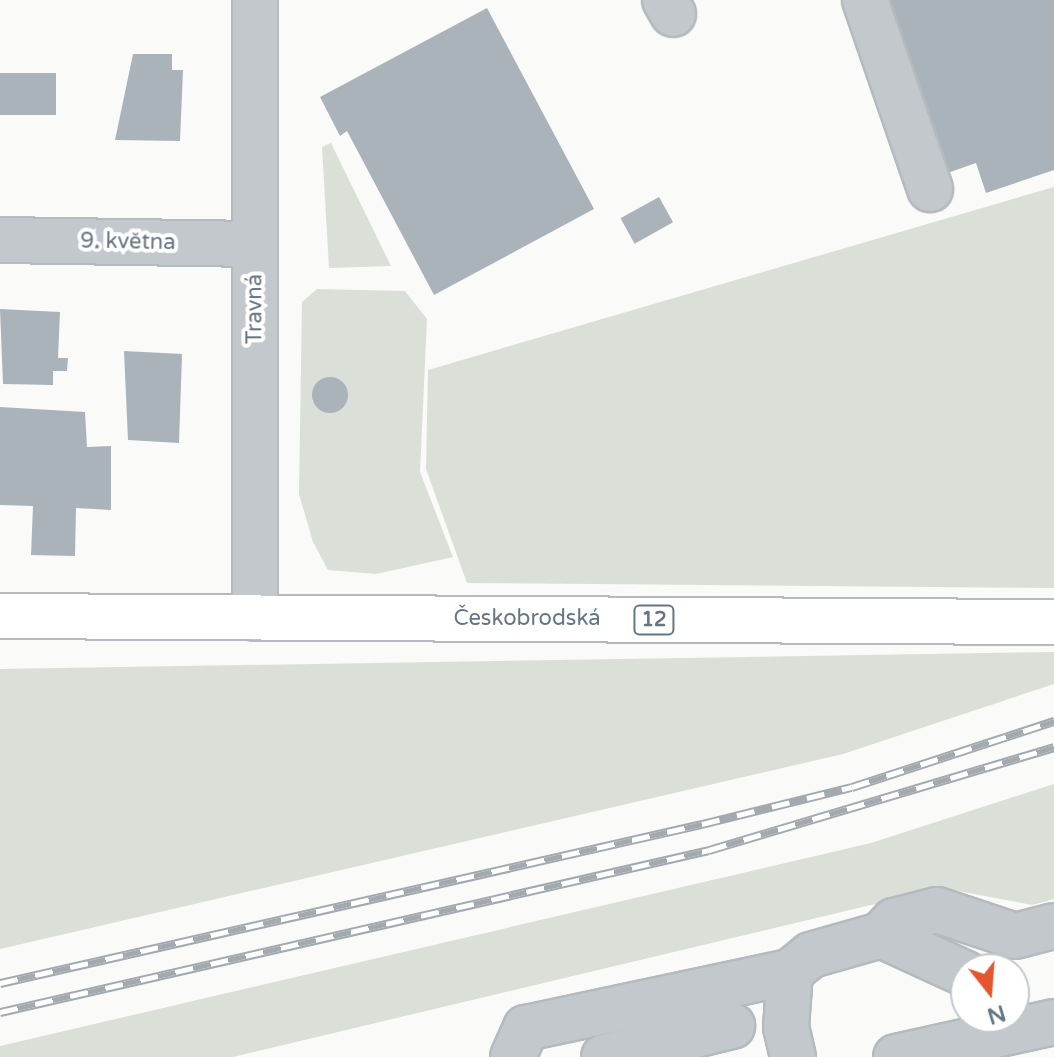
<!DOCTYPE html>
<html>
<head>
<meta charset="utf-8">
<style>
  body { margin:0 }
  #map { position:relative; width:1054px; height:1057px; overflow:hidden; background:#fafaf8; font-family:"Varela Round",sans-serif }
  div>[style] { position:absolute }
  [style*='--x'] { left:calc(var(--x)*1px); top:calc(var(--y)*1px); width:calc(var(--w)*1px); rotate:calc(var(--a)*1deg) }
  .green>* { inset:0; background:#dadfd7 }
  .building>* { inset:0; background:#aab3b9; transform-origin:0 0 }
  .round { border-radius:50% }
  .roads { filter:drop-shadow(2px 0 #b5babe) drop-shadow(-2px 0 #b5babe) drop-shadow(0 2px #b5babe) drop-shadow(0 -2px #b5babe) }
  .minor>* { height:44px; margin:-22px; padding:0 22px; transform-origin:22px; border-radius:22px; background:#c3c8cc }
  .major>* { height:44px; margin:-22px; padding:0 22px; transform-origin:22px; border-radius:22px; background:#fff }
  .rail>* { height:9px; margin-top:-4.5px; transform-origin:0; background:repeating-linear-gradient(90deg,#fff 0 18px,#a2aab0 0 36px); box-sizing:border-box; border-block:2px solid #a2aab0 }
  span { translate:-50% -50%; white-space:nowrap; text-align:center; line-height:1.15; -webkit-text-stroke:8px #fff; paint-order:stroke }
  .shield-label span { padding:2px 6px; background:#fff; border:2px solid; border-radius:6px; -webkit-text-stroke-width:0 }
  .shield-label { font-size:20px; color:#657683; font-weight:700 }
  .street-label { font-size:22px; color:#657683 }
  .north { position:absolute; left:950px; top:953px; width:80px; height:80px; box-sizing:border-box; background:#fff; border:2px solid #c1c8cd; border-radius:50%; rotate:163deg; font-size:22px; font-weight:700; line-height:32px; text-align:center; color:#657683 }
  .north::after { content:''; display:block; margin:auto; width:28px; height:36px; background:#e4572e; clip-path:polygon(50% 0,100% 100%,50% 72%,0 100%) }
</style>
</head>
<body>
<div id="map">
  <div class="green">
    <i style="clip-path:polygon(331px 143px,391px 266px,329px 268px,322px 147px)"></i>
    <i style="clip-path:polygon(1054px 187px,1054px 588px,467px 583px,426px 469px,428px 370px)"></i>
    <i style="clip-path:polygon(evenodd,317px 289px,405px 291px,427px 319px,420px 472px,453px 557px,376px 574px,328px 570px,313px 542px,299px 494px,302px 302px,317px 289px,325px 377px,346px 387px,337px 412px,325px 412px,312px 401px,325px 377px)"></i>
    <i style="clip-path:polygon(1054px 652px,1054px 684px,843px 754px,0 949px,0 669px)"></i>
    <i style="clip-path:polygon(1054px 784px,1054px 899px,1032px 905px,942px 888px,233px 1057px,0 1057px,0 1046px,871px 843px)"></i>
  </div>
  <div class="building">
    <i style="clip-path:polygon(879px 0,1054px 0,1054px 170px,986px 193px,976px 163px,936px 177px)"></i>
    <i style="clip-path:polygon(487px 8px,594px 209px,434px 295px,347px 131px,340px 136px,320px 97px)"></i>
    <i style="clip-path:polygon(133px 54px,172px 54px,172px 70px,183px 70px,180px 141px,115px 140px)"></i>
    <i style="left:0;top:73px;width:56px;height:42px"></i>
    <i style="left:659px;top:197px;width:29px;height:44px;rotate:61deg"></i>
    <i style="clip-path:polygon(0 309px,60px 312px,58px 358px,68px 358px,67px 371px,53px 371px,53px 385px,3px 384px)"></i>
    <i style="clip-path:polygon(124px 351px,182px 354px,179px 443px,128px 440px)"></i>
    <i class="round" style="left:312px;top:377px;width:36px;height:36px"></i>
    <i style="clip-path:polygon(0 407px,85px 412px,87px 447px,111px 446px,111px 510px,76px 508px,75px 556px,31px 555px,33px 506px,0 505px)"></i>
  </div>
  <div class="roads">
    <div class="minor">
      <i style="--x:665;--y:0;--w:16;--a:60"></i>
      <i style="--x:865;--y:0;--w:200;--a:71"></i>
      <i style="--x:0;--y:240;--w:255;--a:0.9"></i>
      <i style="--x:255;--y:618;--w:618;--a:-90"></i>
      <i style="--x:881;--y:935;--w:19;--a:-47"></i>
      <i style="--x:894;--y:921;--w:44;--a:-14.3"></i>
      <i style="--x:937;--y:910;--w:82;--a:18.4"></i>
      <i style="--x:1015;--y:936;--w:40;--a:-14.4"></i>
      <i style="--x:513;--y:1057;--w:32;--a:-66"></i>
      <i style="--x:526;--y:1028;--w:270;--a:-12"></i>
      <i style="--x:604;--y:1057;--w:132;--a:-13.6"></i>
      <i style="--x:793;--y:1057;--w:31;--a:-103"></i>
      <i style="--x:786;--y:1027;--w:55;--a:-85.8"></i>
      <i style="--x:790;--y:972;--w:27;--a:-39"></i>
      <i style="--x:811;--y:955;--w:73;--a:-15.9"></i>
      <i style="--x:881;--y:935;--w:94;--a:24.6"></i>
      <i style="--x:896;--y:1057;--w:162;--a:-12.5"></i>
    </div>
    <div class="major">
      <i style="--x:0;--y:616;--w:1054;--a:0.33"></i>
    </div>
  </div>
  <div class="rail">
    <i style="--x:0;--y:983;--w:720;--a:-12.76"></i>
    <i style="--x:702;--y:824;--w:154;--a:-13.9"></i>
    <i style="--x:852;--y:787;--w:213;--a:-18.1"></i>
    <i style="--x:0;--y:1012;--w:727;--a:-12.87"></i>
    <i style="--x:709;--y:850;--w:360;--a:-16.6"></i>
  </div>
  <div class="shield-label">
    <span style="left:654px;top:620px">12</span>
  </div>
  <div class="street-label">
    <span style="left:128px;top:242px;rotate:1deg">9. května</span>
    <span style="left:255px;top:309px;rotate:-90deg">Travná</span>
    <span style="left:527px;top:619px">Českobrodská</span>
  </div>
  <div class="north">N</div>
</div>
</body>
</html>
